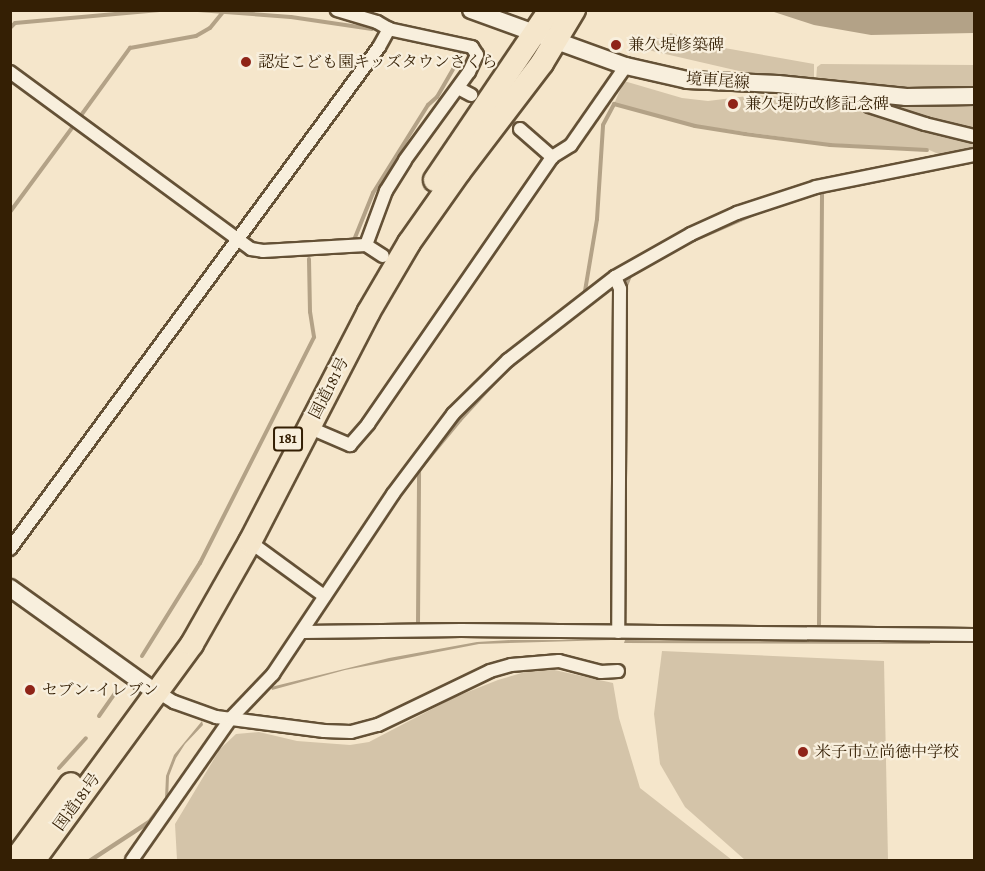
<!DOCTYPE html>
<html>
<head>
<meta charset="utf-8">
<style>
  body { margin:0 }
  #map { position:relative; width:985px; height:871px; overflow:hidden; background:#f5e6cb; font-family:Alegreya,"Noto Serif JP",serif }
  div>[style] { position:absolute }
  [style*='--x'] { left:calc(var(--x)*1px); top:calc(var(--y)*1px); width:calc(var(--w)*1px); rotate:calc(var(--a)*1deg) }
  .green>* { inset:0; background:#d4c4a9 }
  .water>* { inset:0; background:#b3a287 }
  .stream>* { height:4px; margin:-2px; padding:0 2px; transform-origin:2px; border-radius:2px; background:#b3a287 }
  .roads { filter:drop-shadow(2px 0 #645136) drop-shadow(-2px 0 #645136) drop-shadow(0 2px #645136) drop-shadow(0 -2px #645136) }
  .street>* { height:12px; margin:-6px; padding:0 6px; transform-origin:6px; border-radius:6px; background:#f8efdd }
  .secondary>* { height:16px; margin:-8px; padding:0 8px; transform-origin:8px; border-radius:8px; background:#f8efdd }
  .highway>* { height:22px; margin:-11px; padding:0 11px; transform-origin:11px; border-radius:11px; background:#f5e6cb }
  .dots>* { width:16px; height:16px; translate:-50% -50%; box-sizing:border-box; border:3px solid #f8efdd; border-radius:50% }
  span { translate:-50% -50%; white-space:nowrap; text-align:center; line-height:1.15; -webkit-text-stroke:4.5px #f8efdd; paint-order:stroke }
  .shield-label span { padding:2px 4px; background:#f8efdd; border:2px solid; border-radius:4px; -webkit-text-stroke-width:0 }
  .shield-label { font-size:15px; color:#341f04; font-weight:700 }
  .poi-label { font-size:16px; color:#341f04 }
  .left { translate:0 -50%; text-align:left }
  .street-label { font-size:16px; color:#341f04 }
  .frame { position:absolute; inset:0; border:12px solid #341f04; pointer-events:none }
</style>
</head>
<body>
<div id="map">
  <div class="green">
    <i style="clip-path:polygon(670px 33px,719px 47px,814px 64px,814px 81px,739px 71px,648px 50px,645px 45px,652px 36px,667px 41px)"></i>
    <i style="clip-path:polygon(821px 64px,974px 65px,974px 88px,906px 89px,816px 81px,817px 67px)"></i>
    <i style="clip-path:polygon(624px 81px,682px 98px,708px 101px,756px 95px,845px 102px,891px 118px,974px 139px,974px 152px,943px 156px,927px 149px,825px 143px,695px 125px,614px 104px)"></i>
    <i style="clip-path:polygon(881px 105px,974px 105px,974px 134px)"></i>
    <i style="clip-path:polygon(662px 651px,884px 661px,888px 860px,745px 860px,685px 807px,660px 764px,654px 714px)"></i>
    <i style="clip-path:polygon(550px 669px,613px 683px,619px 718px,640px 788px,732px 860px,177px 860px,175px 824px,220px 749px,236px 734px,259px 732px,297px 741px,350px 745px,369px 742px,455px 697px,498px 680px,532px 670px)"></i>
  </div>
  <div class="water">
    <i style="clip-path:polygon(771px 11px,974px 11px,974px 33px,871px 35px,814px 25px)"></i>
    <i style="clip-path:polygon(511px 640px,611px 640px,479px 644px,345px 670px,272px 690px,271px 687px,389px 658px,477px 642px)"></i>
    <i style="clip-path:polygon(625px 640px,913px 642px,930px 642px,930px 644px,913px 644px,624px 643px)"></i>
    <i style="clip-path:polygon(202px 721px,203px 725px,185px 744px,176px 758px,169px 776px,168px 801px,150px 824px,95px 860px,87px 860px,148px 820px,165px 798px,166px 776px,174px 755px)"></i>
  </div>
  <div class="stream">
    <i style="--x:198;--y:10;--w:93;--a:4.3"></i>
    <i style="--x:291;--y:17;--w:82;--a:8.4"></i>
    <i style="--x:10;--y:28;--w:7;--a:-45"></i>
    <i style="--x:15;--y:23;--w:148;--a:-5.1"></i>
    <i style="--x:82;--y:114;--w:82;--a:-54"></i>
    <i style="--x:130;--y:48;--w:67;--a:-10.3"></i>
    <i style="--x:196;--y:36;--w:16;--a:-30"></i>
    <i style="--x:210;--y:28;--w:21;--a:-51"></i>
    <i style="--x:10;--y:212;--w:104;--a:-53.6"></i>
    <i style="--x:352;--y:240;--w:2;--a:0"></i>
    <i style="--x:354;--y:240;--w:51;--a:-68"></i>
    <i style="--x:373;--y:193;--w:104;--a:-58"></i>
    <i style="--x:428;--y:105;--w:12;--a:-42"></i>
    <i style="--x:437;--y:97;--w:52;--a:-60"></i>
    <i style="--x:463;--y:52;--w:23;--a:-165"></i>
    <i style="--x:685;--y:244;--w:83;--a:-23.5"></i>
    <i style="--x:625;--y:288;--w:16;--a:-68"></i>
    <i style="--x:585;--y:291;--w:73;--a:-80.5"></i>
    <i style="--x:597;--y:219;--w:94;--a:-86.3"></i>
    <i style="--x:603;--y:125;--w:24;--a:-62"></i>
    <i style="--x:614;--y:104;--w:84;--a:15.2"></i>
    <i style="--x:695;--y:126;--w:51;--a:9.1"></i>
    <i style="--x:745;--y:134;--w:86;--a:7.4"></i>
    <i style="--x:830;--y:145;--w:97;--a:3"></i>
    <i style="--x:418;--y:625;--w:155;--a:-89.6"></i>
    <i style="--x:419;--y:470;--w:65;--a:-50.6"></i>
    <i style="--x:460;--y:420;--w:67;--a:-47.4"></i>
    <i style="--x:505;--y:371;--w:27;--a:-39"></i>
    <i style="--x:819;--y:626;--w:435;--a:-89.6"></i>
    <i style="--x:142;--y:656;--w:110;--a:-58.1"></i>
    <i style="--x:200;--y:563;--w:253;--a:-63.2"></i>
    <i style="--x:314;--y:337;--w:25;--a:-99"></i>
    <i style="--x:310;--y:312;--w:53;--a:-91.1"></i>
    <i style="--x:99;--y:716;--w:28;--a:-55"></i>
    <i style="--x:59;--y:768;--w:40;--a:-48"></i>
  </div>
  <div class="roads">
    <div class="street">
      <i style="--x:10;--y:72;--w:299;--a:36.3"></i>
      <i style="--x:251;--y:249;--w:12;--a:9"></i>
      <i style="--x:263;--y:251;--w:103;--a:-3.3"></i>
      <i style="--x:366;--y:245;--w:20;--a:33"></i>
      <i style="--x:458;--y:88;--w:15;--a:28"></i>
      <i style="--x:859;--y:92;--w:17;--a:54"></i>
      <i style="--x:869;--y:106;--w:59;--a:17.8"></i>
      <i style="--x:925;--y:124;--w:50;--a:13.8"></i>
      <i style="--x:520;--y:129;--w:43;--a:41.2"></i>
      <i style="--x:366;--y:245;--w:58;--a:-69.7"></i>
      <i style="--x:386;--y:191;--w:36;--a:-58"></i>
      <i style="--x:405;--y:160;--w:109;--a:-54"></i>
      <i style="--x:469;--y:72;--w:19;--a:-65"></i>
      <i style="--x:477;--y:55;--w:9;--a:-122"></i>
      <i style="--x:472;--y:47;--w:85;--a:-167.8"></i>
      <i style="--x:615;--y:277;--w:13;--a:67"></i>
      <i style="--x:620;--y:289;--w:343;--a:90.3"></i>
      <i style="--x:308;--y:427;--w:46;--a:23.2"></i>
      <i style="--x:350;--y:445;--w:28;--a:-49"></i>
      <i style="--x:368;--y:424;--w:324;--a:-55.4"></i>
      <i style="--x:552;--y:157;--w:22;--a:-32"></i>
      <i style="--x:571;--y:145;--w:96;--a:-55.2"></i>
      <i style="--x:250;--y:542;--w:92;--a:36.1"></i>
      <i style="--x:10;--y:549;--w:623;--a:-53.68"></i>
      <i style="--x:379;--y:47;--w:21;--a:-61"></i>
      <i style="--x:389;--y:29;--w:14;--a:-150"></i>
      <i style="--x:377;--y:22;--w:42;--a:-163.3"></i>
      <i style="--x:303;--y:632;--w:158;--a:-0.7"></i>
      <i style="--x:461;--y:630;--w:513;--a:0.56"></i>
      <i style="--x:153;--y:689;--w:25;--a:32"></i>
      <i style="--x:174;--y:702;--w:45;--a:19.7"></i>
      <i style="--x:216;--y:717;--w:109;--a:7.4"></i>
      <i style="--x:324;--y:731;--w:27;--a:2"></i>
      <i style="--x:351;--y:732;--w:28;--a:-15"></i>
      <i style="--x:378;--y:725;--w:124;--a:-25.7"></i>
      <i style="--x:490;--y:671;--w:22;--a:-16"></i>
      <i style="--x:511;--y:665;--w:48;--a:-4.8"></i>
      <i style="--x:559;--y:661;--w:43;--a:14.7"></i>
      <i style="--x:601;--y:672;--w:17;--a:-3"></i>
      <i style="--x:132;--y:860;--w:173;--a:-55.1"></i>
      <i style="--x:231;--y:718;--w:61;--a:-46.3"></i>
      <i style="--x:273;--y:674;--w:216;--a:-56.3"></i>
      <i style="--x:393;--y:494;--w:100;--a:-53.1"></i>
      <i style="--x:453;--y:414;--w:77;--a:-44.5"></i>
      <i style="--x:508;--y:360;--w:135;--a:-37.8"></i>
      <i style="--x:615;--y:277;--w:87;--a:-29.5"></i>
      <i style="--x:691;--y:234;--w:51;--a:-24.5"></i>
      <i style="--x:737;--y:213;--w:83;--a:-18.2"></i>
      <i style="--x:816;--y:187;--w:161;--a:-11.4"></i>
    </div>
    <div class="secondary">
      <i style="--x:471;--y:10;--w:165;--a:19.9"></i>
      <i style="--x:626;--y:66;--w:63;--a:12.9"></i>
      <i style="--x:687;--y:80;--w:91;--a:2.5"></i>
      <i style="--x:778;--y:84;--w:129;--a:5.8"></i>
      <i style="--x:906;--y:97;--w:68;--a:-0.8"></i>
      <i style="--x:10;--y:588;--w:168;--a:35.6"></i>
    </div>
    <div class="highway">
      <i style="--x:435;--y:180;--w:205;--a:-55.9"></i>
      <i style="--x:15;--y:860;--w:94;--a:-53.6"></i>
      <i style="--x:34;--y:860;--w:268;--a:-53.8"></i>
      <i style="--x:192;--y:644;--w:117;--a:-60.4"></i>
      <i style="--x:250;--y:542;--w:258;--a:-62.7"></i>
      <i style="--x:368;--y:313;--w:81;--a:-59.6"></i>
      <i style="--x:409;--y:243;--w:87;--a:-54.8"></i>
      <i style="--x:459;--y:172;--w:137;--a:-52.7"></i>
      <i style="--x:542;--y:63;--w:62;--a:-58.9"></i>
    </div>
  </div>
  <div class="dots">
    <i style="left:616px;top:45px;background:#8f2418"></i>
    <i style="left:246px;top:62px;background:#8f2418"></i>
    <i style="left:733px;top:104px;background:#8f2418"></i>
    <i style="left:30px;top:690px;background:#8f2418"></i>
    <i style="left:803px;top:752px;background:#8f2418"></i>
  </div>
  <div class="shield-label">
    <span style="left:288px;top:439px">181</span>
  </div>
  <div class="poi-label">
    <span class="left" style="left:628px;top:45px">兼久堤修築碑</span>
    <span class="left" style="left:258px;top:62px">認定こども園キッズタウンさくら</span>
    <span class="left" style="left:745px;top:104px">兼久堤防改修記念碑</span>
    <span class="left" style="left:42px;top:690px">セブン-イレブン</span>
    <span class="left" style="left:815px;top:752px">米子市立尚徳中学校</span>
  </div>
  <div class="street-label">
    <span style="left:718px;top:81px;rotate:4deg">境車尾線</span>
    <span style="left:329px;top:388px;rotate:-63deg">国道181号</span>
    <span style="left:77px;top:802px;rotate:-54deg">国道181号</span>
  </div>
  <div class="frame"></div>
</div>
</body>
</html>
